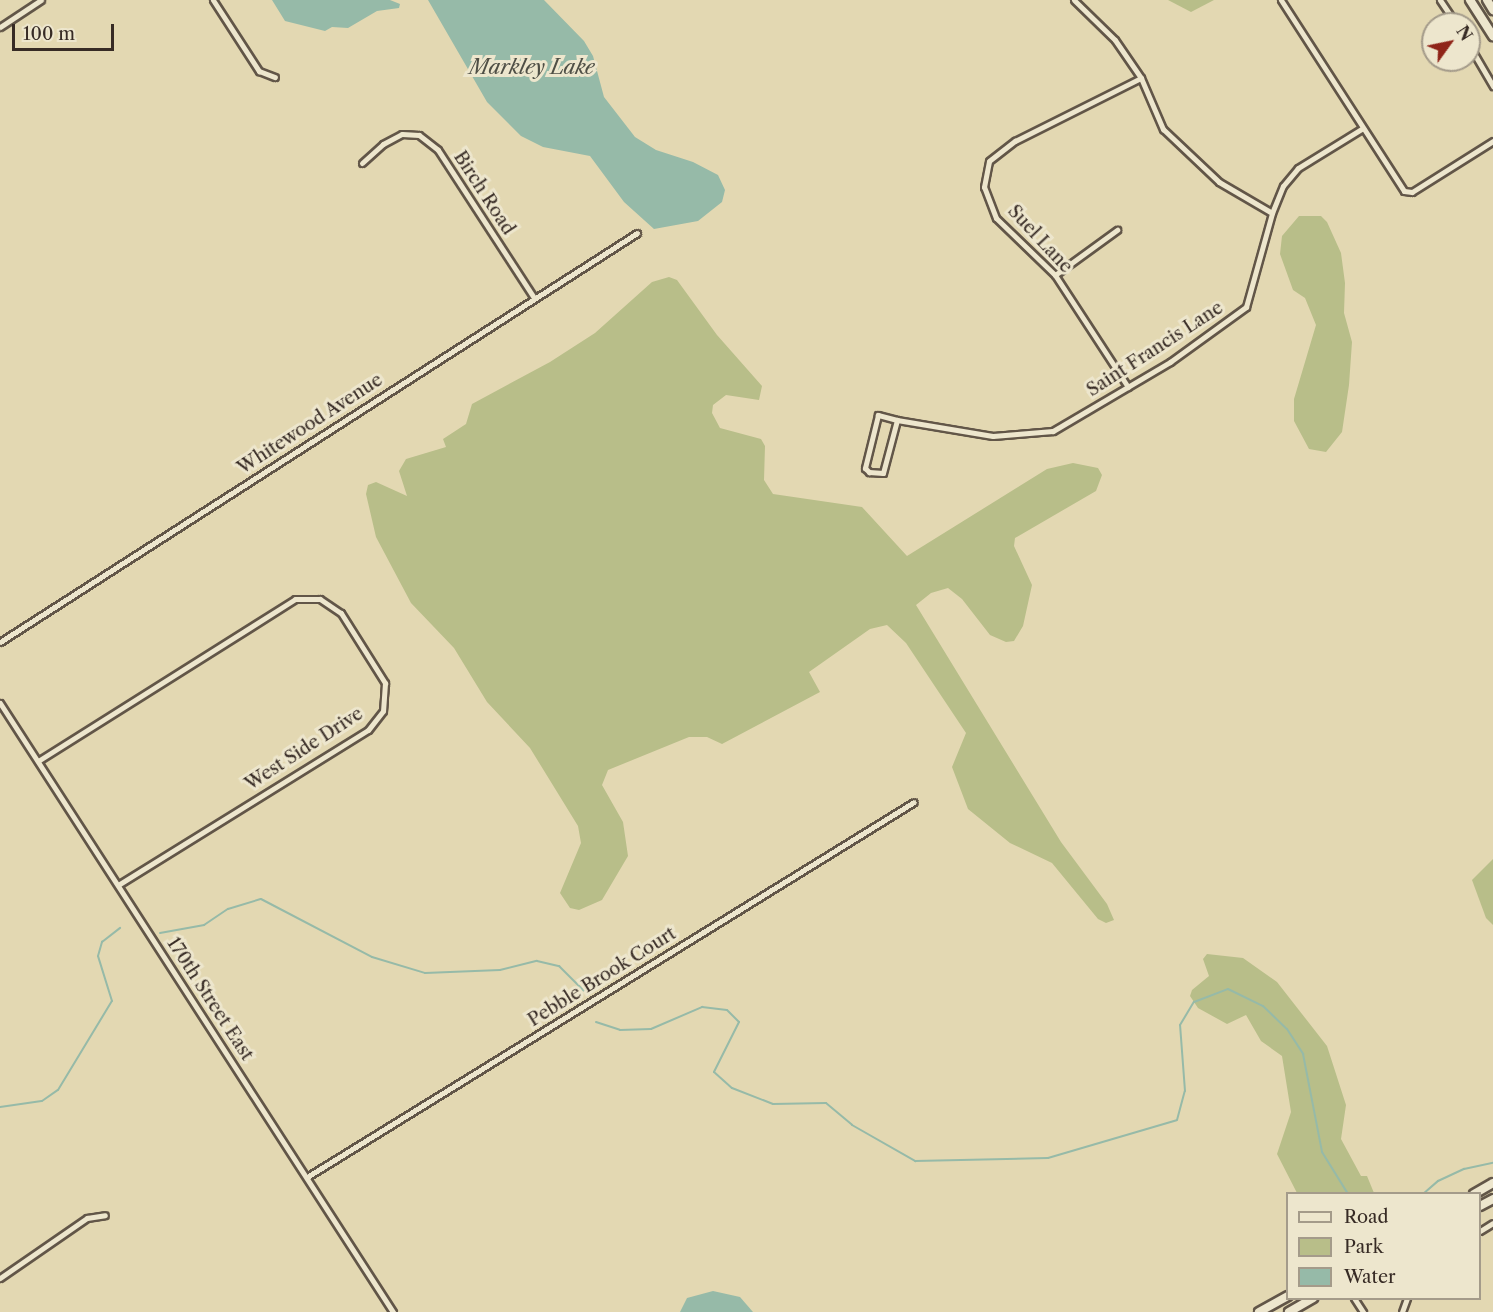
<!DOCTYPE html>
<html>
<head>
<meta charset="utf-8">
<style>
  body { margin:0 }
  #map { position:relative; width:1493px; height:1312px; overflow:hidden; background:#e3d8b2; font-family:"Libre Caslon Text",serif }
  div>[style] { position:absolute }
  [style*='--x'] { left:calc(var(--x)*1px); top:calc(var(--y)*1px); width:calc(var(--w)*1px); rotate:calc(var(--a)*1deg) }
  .green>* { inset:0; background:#b8be89 }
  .water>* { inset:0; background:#96baa8 }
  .stream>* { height:2px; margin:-1px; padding:0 1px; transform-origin:1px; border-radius:1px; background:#96baa8 }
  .roads { filter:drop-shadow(2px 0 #625648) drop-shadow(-2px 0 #625648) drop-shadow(0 2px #625648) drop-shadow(0 -2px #625648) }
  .street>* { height:5px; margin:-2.5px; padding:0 2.5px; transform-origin:2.5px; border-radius:2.5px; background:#ede6cd }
  .secondary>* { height:8px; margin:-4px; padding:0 4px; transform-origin:4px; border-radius:4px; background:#ede6cd }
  span { translate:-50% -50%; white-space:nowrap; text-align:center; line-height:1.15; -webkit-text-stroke:6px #ede6cd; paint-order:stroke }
  .street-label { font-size:18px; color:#372b25 }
  .water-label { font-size:20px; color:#4f4f46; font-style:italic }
  .legend { position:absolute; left:1286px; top:1192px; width:195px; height:108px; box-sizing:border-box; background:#ede6cd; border:2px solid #a49b8a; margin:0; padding:8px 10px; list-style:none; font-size:18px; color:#372b25 }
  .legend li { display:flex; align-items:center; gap:12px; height:30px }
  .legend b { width:30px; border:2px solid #a49b8a }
  .north { position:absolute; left:1421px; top:12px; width:60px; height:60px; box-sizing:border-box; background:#ede6cd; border:2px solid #a49b8a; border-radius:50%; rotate:57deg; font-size:16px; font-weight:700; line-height:24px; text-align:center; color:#372b25 }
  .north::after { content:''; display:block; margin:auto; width:21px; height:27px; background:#8f2418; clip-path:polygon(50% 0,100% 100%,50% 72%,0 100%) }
  .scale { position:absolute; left:12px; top:24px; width:102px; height:27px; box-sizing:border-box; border:3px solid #372b25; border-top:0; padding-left:8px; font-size:18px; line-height:21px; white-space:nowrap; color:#372b25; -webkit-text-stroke:4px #ede6cd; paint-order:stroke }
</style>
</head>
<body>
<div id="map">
  <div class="green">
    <i style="clip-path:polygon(1168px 0,1214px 0,1191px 12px)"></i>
    <i style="clip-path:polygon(1299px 216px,1321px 216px,1327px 222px,1341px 253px,1345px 283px,1344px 313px,1352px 342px,1349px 385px,1342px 432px,1326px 452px,1309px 449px,1294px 421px,1294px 399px,1316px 325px,1305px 298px,1293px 290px,1280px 254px,1282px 236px)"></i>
    <i style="clip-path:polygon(669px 277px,677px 280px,717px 335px,762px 386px,759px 400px,726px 395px,713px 405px,712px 413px,720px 428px,761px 439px,765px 446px,764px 480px,773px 494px,862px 507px,907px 556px,1047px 469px,1073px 463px,1098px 468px,1102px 475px,1096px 491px,1015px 538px,1014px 546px,1032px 585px,1023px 626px,1014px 641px,1006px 642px,990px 635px,962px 599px,948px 588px,931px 593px,916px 605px,1061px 842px,1107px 904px,1114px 920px,1106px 923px,1098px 919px,1052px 863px,1010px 843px,968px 809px,952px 767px,966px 733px,906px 643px,887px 625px,870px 629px,809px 672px,820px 692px,722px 744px,707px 737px,689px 737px,608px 770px,602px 785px,623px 822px,628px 856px,602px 900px,579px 910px,570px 908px,560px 893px,581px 843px,578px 826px,530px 748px,487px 702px,454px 648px,411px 603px,376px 537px,366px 494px,368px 485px,376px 482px,407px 496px,399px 471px,406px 459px,446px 447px,443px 439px,466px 424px,472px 404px,550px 362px,595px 333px,652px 282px)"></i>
    <i style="clip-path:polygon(1493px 859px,1493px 925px,1486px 918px,1472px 880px)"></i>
    <i style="clip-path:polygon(1207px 954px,1243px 958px,1277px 982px,1327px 1046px,1346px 1105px,1341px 1139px,1361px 1176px,1367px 1176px,1374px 1193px,1297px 1193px,1277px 1154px,1291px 1112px,1282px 1056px,1261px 1041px,1246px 1015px,1227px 1024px,1198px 1008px,1190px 996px,1192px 990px,1209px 976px,1203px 959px)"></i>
  </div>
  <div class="water">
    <i style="clip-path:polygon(272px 0,390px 0,400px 4px,399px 8px,377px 11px,348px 28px,332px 27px,325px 31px,285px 21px)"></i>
    <i style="clip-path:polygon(428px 0,544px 0,584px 41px,593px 56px,604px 97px,635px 137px,656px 150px,693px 162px,718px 175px,725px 190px,722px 202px,698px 221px,654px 229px,624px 202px,590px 156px,543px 147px,521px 136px,487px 102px)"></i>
    <i style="clip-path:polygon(713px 1291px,740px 1297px,753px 1312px,680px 1312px,687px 1298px)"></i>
  </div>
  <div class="stream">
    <i style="--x:160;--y:933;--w:45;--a:-10.3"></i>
    <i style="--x:204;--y:925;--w:29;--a:-34"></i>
    <i style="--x:228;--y:909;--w:34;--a:-17"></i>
    <i style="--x:261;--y:899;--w:125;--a:27.6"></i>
    <i style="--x:372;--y:957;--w:55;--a:16.8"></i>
    <i style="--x:425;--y:973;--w:75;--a:-2.3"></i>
    <i style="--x:500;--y:970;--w:38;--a:-14"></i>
    <i style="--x:537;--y:961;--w:23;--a:13"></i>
    <i style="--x:559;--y:966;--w:35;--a:45"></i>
    <i style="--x:596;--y:1022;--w:25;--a:18"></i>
    <i style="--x:620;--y:1030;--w:31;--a:-2"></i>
    <i style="--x:651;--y:1029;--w:56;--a:-23.3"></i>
    <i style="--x:702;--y:1007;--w:25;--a:7"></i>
    <i style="--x:727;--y:1010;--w:17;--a:45"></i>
    <i style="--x:739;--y:1022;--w:56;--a:116.6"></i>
    <i style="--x:714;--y:1072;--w:24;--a:42"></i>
    <i style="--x:732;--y:1088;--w:44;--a:21.3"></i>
    <i style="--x:773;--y:1104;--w:53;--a:-1.1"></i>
    <i style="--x:826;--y:1103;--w:34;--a:40"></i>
    <i style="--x:852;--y:1125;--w:73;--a:29.7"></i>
    <i style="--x:915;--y:1161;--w:133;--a:-1.3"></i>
    <i style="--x:1048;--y:1158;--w:134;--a:-16.4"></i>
    <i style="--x:1177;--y:1120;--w:30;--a:-75"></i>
    <i style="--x:1185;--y:1091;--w:66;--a:-94.3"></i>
    <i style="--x:1180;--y:1025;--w:27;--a:-59"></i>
    <i style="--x:1194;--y:1002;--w:36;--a:-21"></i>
    <i style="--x:1228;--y:989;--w:39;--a:26"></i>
    <i style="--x:1263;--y:1006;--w:33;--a:44"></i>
    <i style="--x:1287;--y:1029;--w:30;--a:57"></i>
    <i style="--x:1303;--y:1054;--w:100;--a:79"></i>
    <i style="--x:1322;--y:1152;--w:49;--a:58.2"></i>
    <i style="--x:0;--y:1107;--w:42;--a:-8.1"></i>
    <i style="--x:42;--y:1101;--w:19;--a:-35"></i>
    <i style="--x:58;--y:1090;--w:104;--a:-58.8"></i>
    <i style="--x:112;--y:1001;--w:47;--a:-107.3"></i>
    <i style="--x:98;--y:956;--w:15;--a:-74"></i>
    <i style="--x:102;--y:942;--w:23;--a:-38"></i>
    <i style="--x:1423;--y:1194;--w:20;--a:-41"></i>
    <i style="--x:1438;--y:1181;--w:29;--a:-25"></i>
    <i style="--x:1464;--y:1169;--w:30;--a:-12"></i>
  </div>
  <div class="roads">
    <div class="street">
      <i style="--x:213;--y:0;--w:85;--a:57.1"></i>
      <i style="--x:259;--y:71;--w:17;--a:21"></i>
      <i style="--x:1074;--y:0;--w:57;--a:44.3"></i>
      <i style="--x:1115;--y:40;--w:46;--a:55.6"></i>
      <i style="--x:1141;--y:78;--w:56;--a:66.7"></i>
      <i style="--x:1163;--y:129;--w:77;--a:43.4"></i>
      <i style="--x:1219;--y:182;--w:61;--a:30.3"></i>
      <i style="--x:1281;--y:0;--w:227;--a:57.2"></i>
      <i style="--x:1404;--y:191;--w:8;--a:7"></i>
      <i style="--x:1412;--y:192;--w:96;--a:-32.2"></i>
      <i style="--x:1440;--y:0;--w:29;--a:56"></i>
      <i style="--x:0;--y:27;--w:49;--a:-33.4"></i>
      <i style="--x:1469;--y:45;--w:48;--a:59.7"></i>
      <i style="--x:362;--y:163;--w:28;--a:-42"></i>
      <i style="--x:383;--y:144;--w:21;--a:-28"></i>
      <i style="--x:402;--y:134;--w:17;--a:3"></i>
      <i style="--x:419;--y:135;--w:24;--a:38"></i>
      <i style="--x:438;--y:150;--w:176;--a:57"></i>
      <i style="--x:1055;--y:275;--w:77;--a:-36"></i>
      <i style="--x:1128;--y:387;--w:134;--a:-123.1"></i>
      <i style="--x:1055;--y:275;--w:82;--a:-136"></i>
      <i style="--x:996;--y:218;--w:33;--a:-111"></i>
      <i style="--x:984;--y:187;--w:26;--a:-79"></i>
      <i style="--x:989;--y:161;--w:33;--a:-38"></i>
      <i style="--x:1015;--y:141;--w:141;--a:-26.6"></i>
      <i style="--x:897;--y:420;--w:20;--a:-165"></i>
      <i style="--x:878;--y:415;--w:55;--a:103.8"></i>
      <i style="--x:865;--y:468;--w:6;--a:45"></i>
      <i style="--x:869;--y:472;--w:14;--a:4"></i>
      <i style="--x:883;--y:473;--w:55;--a:-75.2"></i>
      <i style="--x:897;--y:420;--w:97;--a:9.5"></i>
      <i style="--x:993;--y:436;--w:60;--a:-4.8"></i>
      <i style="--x:1053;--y:431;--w:136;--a:-30.5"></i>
      <i style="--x:1170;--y:362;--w:94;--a:-35.9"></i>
      <i style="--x:1246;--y:307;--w:98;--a:-74.5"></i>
      <i style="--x:1272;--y:213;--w:29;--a:-68"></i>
      <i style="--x:1283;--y:186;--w:23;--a:-50"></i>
      <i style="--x:1298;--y:168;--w:76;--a:-31.6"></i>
      <i style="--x:0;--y:642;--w:757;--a:-32.7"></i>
      <i style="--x:0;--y:703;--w:725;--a:57.17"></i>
      <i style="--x:38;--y:761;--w:304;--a:-32.2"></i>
      <i style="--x:295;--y:599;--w:25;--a:0"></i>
      <i style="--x:320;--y:599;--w:25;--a:34"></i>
      <i style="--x:341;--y:613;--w:83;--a:57.8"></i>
      <i style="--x:385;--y:683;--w:28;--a:94"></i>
      <i style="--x:383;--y:711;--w:24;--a:128"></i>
      <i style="--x:368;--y:730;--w:292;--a:148.2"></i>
      <i style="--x:307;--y:1177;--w:713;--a:-31.71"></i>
      <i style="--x:1480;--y:1231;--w:15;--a:-32"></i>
      <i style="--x:0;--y:1278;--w:106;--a:-34.6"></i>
      <i style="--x:87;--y:1218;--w:18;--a:-9"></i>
      <i style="--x:1354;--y:1298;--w:17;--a:57"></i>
      <i style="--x:1402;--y:1312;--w:15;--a:-70"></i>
    </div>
    <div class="secondary">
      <i style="--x:1470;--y:0;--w:43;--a:57.4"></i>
      <i style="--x:1487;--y:0;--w:12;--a:59"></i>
      <i style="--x:1474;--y:1194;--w:22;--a:-30"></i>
      <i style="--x:1480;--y:1206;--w:15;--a:-28"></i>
      <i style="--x:1259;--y:1312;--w:33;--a:-29"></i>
      <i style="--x:1289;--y:1312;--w:28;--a:-30"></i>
    </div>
  </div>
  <div class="street-label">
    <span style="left:484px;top:193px;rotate:57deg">Birch Road</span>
    <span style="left:1040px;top:239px;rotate:47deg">Suel Lane</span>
    <span style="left:1155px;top:349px;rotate:-33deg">Saint Francis Lane</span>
    <span style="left:310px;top:424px;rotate:-33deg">Whitewood Avenue</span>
    <span style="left:304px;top:749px;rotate:-33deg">West Side Drive</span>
    <span style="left:602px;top:977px;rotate:-32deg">Pebble Brook Court</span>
    <span style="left:210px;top:999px;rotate:57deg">170th Street East</span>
  </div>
  <div class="water-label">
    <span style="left:532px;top:67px">Markley Lake</span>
  </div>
  <ul class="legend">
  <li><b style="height:8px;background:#ede6cd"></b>Road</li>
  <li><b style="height:16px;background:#b8be89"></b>Park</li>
  <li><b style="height:16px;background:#96baa8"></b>Water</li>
  </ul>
  <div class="north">N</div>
  <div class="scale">100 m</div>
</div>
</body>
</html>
